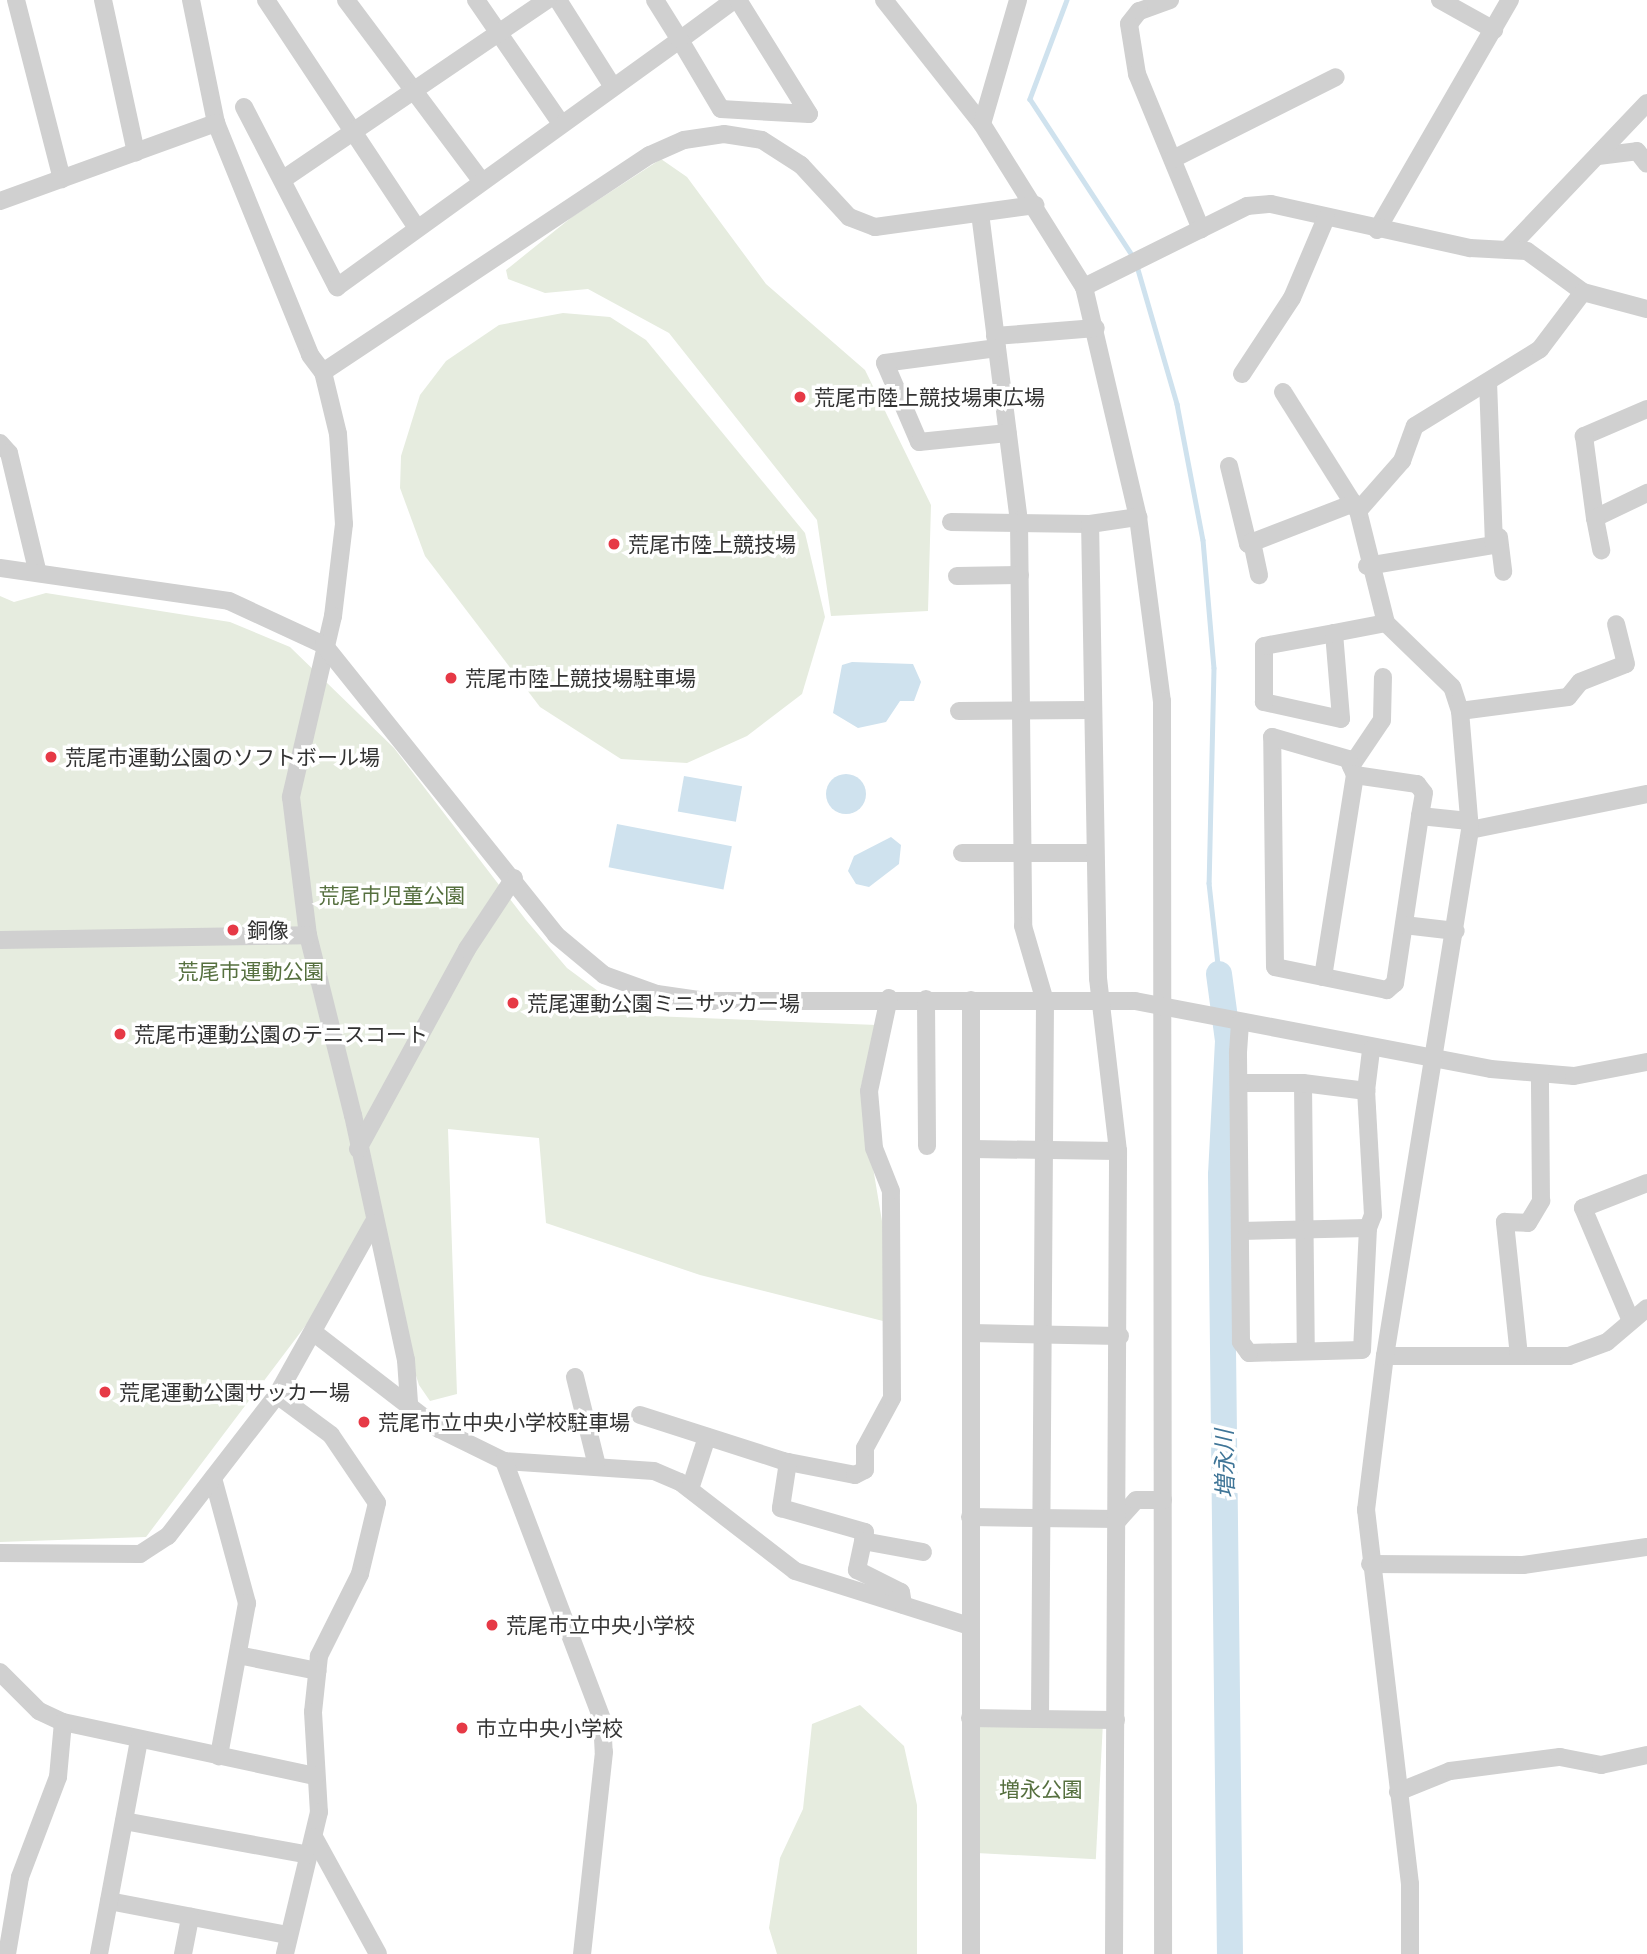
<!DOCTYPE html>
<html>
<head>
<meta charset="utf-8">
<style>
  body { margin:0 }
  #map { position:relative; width:1647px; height:1954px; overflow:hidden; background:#fff; font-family:"Noto Sans","Noto Sans JP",sans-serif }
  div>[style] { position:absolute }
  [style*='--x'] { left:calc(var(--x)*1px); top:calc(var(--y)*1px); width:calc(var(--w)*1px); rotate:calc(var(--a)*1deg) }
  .green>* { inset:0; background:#e6ecdf; transform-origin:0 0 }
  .water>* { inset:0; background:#cfe2ee; transform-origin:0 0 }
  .round { border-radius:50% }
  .stream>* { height:4.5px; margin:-2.25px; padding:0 2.25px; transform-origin:2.25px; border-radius:2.25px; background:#cfe2ee }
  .river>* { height:26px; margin:-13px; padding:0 13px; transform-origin:13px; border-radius:13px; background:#cfe2ee }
  .minor>* { height:18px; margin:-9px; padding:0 9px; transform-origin:9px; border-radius:9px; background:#d0d0d0 }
  .dots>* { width:19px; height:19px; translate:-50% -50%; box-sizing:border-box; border:4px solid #fff; border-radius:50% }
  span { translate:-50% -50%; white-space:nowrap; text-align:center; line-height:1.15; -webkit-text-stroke:7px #fff; paint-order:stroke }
  .poi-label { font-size:21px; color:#333 }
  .left { translate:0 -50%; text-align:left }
  .park-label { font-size:21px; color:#56703f }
  .water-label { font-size:23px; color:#3f7597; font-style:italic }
</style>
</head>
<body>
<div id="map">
  <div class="green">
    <i style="clip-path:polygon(661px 159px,687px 177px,766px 284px,865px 370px,931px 505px,928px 611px,831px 616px,817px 520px,669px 333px,588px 289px,545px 293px,508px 279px,506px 270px,572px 217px)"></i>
    <i style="clip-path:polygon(563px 313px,610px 317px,646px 340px,805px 533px,825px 617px,802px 694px,747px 736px,687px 763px,621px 759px,540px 707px,425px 556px,400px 488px,401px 456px,420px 395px,446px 361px,499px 325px)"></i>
    <i style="clip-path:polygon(46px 593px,230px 622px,290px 647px,394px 748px,526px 920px,567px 968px,598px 991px,652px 1016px,877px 1025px,860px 1090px,885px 1239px,887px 1322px,700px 1275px,546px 1223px,539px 1138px,448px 1129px,457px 1394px,430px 1401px,419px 1385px,403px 1335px,383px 1223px,146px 1537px,0 1542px,0 596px,14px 602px)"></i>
    <i style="clip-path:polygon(860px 1705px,904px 1746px,917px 1805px,917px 1954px,777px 1954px,769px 1928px,780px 1858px,803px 1809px,812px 1724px)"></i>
    <i style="left:979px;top:1719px;width:124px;height:134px;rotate:3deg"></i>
  </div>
  <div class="water">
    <i style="clip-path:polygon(852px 662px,913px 664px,921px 682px,914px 701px,900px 701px,886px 722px,858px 728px,833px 713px,842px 665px)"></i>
    <i class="round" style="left:826px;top:774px;width:40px;height:40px"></i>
    <i style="left:684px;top:776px;width:59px;height:36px;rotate:10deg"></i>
    <i style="left:617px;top:824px;width:117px;height:44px;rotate:11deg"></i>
    <i style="clip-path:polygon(891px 837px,901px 845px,899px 864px,869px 887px,856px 884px,848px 871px,854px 856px)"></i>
  </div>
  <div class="stream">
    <i style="--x:1067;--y:0;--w:106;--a:110.5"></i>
    <i style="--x:1030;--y:99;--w:190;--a:56.8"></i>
    <i style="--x:1137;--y:266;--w:144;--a:73.8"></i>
    <i style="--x:1177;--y:404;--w:138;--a:79.2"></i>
    <i style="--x:1203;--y:540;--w:128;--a:85.1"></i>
    <i style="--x:1214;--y:668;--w:215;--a:91.3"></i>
    <i style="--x:1209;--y:883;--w:92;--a:83.7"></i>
  </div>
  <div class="river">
    <i style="--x:1219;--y:974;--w:68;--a:82.3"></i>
    <i style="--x:1228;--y:1041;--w:134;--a:93"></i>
    <i style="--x:1221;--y:1175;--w:779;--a:89.34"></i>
  </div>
  <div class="minor">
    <i style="--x:16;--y:0;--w:185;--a:75.6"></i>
    <i style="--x:103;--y:0;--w:156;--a:77.8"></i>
    <i style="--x:191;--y:0;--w:126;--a:78.5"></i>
    <i style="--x:216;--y:123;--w:250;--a:67.9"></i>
    <i style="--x:310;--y:355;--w:21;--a:53"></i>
    <i style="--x:323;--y:372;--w:64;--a:76.4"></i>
    <i style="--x:338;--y:434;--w:90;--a:86.2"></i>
    <i style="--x:344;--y:524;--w:93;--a:96.8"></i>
    <i style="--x:333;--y:616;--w:186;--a:103.1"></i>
    <i style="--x:291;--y:797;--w:139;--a:83"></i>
    <i style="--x:308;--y:935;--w:186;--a:76"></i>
    <i style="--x:353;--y:1115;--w:251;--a:77.8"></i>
    <i style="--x:406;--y:1360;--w:43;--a:86"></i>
    <i style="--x:266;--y:0;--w:273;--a:56.5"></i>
    <i style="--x:346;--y:0;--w:224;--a:53.2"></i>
    <i style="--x:476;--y:0;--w:148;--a:55.5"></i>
    <i style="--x:558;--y:0;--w:103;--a:57.7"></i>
    <i style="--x:734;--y:0;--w:67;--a:143.5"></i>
    <i style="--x:680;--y:40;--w:80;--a:59.3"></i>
    <i style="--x:721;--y:109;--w:88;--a:3.3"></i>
    <i style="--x:809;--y:114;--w:134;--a:-121.9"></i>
    <i style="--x:884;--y:0;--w:158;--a:51.7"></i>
    <i style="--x:982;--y:124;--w:192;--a:58"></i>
    <i style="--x:1084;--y:287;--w:236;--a:76.8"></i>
    <i style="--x:1138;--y:517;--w:186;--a:82.6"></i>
    <i style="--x:1162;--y:701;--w:1253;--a:89.95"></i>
    <i style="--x:1170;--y:0;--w:33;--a:160"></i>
    <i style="--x:1139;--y:11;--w:16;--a:128"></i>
    <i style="--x:1129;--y:24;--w:51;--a:80.9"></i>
    <i style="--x:1137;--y:74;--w:168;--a:67.6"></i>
    <i style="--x:1440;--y:0;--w:62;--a:29.1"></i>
    <i style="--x:244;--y:107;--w:203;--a:62.7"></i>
    <i style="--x:337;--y:287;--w:423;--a:-35.8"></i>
    <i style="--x:680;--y:40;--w:47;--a:-122"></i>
    <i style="--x:982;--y:124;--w:129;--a:-73.8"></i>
    <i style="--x:1598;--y:156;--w:39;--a:-7"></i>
    <i style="--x:1637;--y:151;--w:16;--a:52"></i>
    <i style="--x:1173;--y:159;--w:182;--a:-26.7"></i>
    <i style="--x:285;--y:178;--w:317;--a:-34.2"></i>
    <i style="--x:0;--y:201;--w:230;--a:-19.9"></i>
    <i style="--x:980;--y:213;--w:309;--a:82.8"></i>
    <i style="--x:1019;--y:520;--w:406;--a:89.4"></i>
    <i style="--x:1023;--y:926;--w:78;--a:73.7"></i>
    <i style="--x:1045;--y:1001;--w:716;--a:90.4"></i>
    <i style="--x:1377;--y:230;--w:266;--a:-60"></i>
    <i style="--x:1507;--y:250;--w:203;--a:-46.4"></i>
    <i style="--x:1084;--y:287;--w:182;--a:-26.4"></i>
    <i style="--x:1247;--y:206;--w:24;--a:-5"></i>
    <i style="--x:1271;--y:204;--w:204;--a:12.5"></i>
    <i style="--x:1470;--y:248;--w:57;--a:3"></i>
    <i style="--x:1527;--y:251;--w:69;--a:36.2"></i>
    <i style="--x:1583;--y:292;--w:66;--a:14.9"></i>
    <i style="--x:995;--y:336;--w:101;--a:-4.5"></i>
    <i style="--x:997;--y:348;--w:113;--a:172.4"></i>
    <i style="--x:885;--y:363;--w:86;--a:66.7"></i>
    <i style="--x:919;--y:442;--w:89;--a:-5.8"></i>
    <i style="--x:323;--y:372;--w:392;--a:-33.6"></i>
    <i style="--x:650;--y:155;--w:37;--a:-24"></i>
    <i style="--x:684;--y:140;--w:40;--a:-8.5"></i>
    <i style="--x:724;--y:134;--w:38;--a:9"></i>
    <i style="--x:762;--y:140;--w:46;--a:32.7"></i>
    <i style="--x:801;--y:165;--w:71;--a:47.3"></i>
    <i style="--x:849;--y:217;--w:28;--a:21"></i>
    <i style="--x:875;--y:227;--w:162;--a:-7.8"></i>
    <i style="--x:1242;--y:374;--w:91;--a:-56.7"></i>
    <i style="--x:1292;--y:298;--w:87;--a:-67"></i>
    <i style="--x:1283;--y:392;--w:141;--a:57.8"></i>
    <i style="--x:1647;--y:409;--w:69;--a:156.8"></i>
    <i style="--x:1584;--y:436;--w:83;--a:82.4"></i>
    <i style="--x:1595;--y:518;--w:58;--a:-25.7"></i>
    <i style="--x:0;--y:443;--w:13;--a:48"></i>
    <i style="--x:9;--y:453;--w:120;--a:76.5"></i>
    <i style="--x:1229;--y:466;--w:80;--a:76.3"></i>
    <i style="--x:1248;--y:544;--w:114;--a:-21.1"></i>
    <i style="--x:1595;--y:518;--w:33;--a:79"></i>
    <i style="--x:951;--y:522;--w:139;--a:0.8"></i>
    <i style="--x:1499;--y:537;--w:35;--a:83"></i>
    <i style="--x:1252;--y:542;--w:34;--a:78"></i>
    <i style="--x:1367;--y:566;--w:129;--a:-9.4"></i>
    <i style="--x:1494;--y:545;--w:161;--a:-92.1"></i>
    <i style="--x:0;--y:568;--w:231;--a:8.2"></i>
    <i style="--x:229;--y:601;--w:105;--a:24.9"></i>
    <i style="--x:324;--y:645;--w:371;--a:51.3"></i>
    <i style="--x:556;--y:935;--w:62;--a:39.8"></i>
    <i style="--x:604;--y:975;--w:56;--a:19.7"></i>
    <i style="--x:657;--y:994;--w:49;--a:8.1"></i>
    <i style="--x:706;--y:1001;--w:429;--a:0"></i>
    <i style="--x:1135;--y:1001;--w:362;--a:10.8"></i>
    <i style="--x:1491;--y:1069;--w:83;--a:4.8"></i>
    <i style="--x:1574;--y:1076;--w:74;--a:-10.9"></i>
    <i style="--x:957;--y:576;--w:63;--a:-0.9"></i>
    <i style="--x:1334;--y:633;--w:86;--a:85.3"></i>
    <i style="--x:1341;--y:719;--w:79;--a:-167.6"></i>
    <i style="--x:1264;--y:702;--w:56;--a:-90"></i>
    <i style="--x:1264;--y:646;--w:71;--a:-10.5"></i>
    <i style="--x:1334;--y:633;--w:53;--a:-10.9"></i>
    <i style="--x:959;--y:711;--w:133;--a:-0.4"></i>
    <i style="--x:1460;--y:711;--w:109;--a:-7.4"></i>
    <i style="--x:1568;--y:697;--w:19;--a:-51"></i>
    <i style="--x:1580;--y:682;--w:49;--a:-21.4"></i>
    <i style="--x:1626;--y:664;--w:41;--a:-104"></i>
    <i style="--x:1351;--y:766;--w:55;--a:-56"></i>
    <i style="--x:1382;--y:720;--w:43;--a:-88.7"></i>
    <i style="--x:1420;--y:816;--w:169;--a:98.5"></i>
    <i style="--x:1395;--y:983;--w:11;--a:139"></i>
    <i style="--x:1387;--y:990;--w:114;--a:-168.4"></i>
    <i style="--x:1275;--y:967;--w:230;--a:-90.7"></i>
    <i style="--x:1272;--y:737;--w:79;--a:16.1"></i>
    <i style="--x:1348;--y:759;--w:17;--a:66"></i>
    <i style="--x:1355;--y:775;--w:63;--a:8.3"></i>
    <i style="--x:1417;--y:784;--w:11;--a:52"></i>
    <i style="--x:1424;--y:793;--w:23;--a:100"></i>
    <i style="--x:1420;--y:816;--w:49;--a:5.8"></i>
    <i style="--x:1470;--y:830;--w:181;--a:-11.5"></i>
    <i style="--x:962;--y:853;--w:133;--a:0"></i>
    <i style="--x:1404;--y:925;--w:52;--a:6.6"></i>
    <i style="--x:0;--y:940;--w:308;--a:-0.9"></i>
    <i style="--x:1323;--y:977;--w:205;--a:-81"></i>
    <i style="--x:926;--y:999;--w:147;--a:89.6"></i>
    <i style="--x:1239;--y:1083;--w:64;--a:0"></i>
    <i style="--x:1303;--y:1083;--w:268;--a:89.4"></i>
    <i style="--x:1303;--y:1083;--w:64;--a:7.2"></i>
    <i style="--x:358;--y:1149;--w:228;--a:-61.4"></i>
    <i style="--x:467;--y:949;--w:85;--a:-56.5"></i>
    <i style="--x:973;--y:1149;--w:145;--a:0.8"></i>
    <i style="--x:1368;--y:1228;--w:14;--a:-69"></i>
    <i style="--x:1373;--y:1215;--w:124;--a:-93.2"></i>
    <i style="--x:1366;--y:1091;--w:41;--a:-83"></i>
    <i style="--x:1240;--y:1231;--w:128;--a:-1.3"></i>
    <i style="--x:1368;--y:1228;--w:122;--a:92.8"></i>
    <i style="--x:1362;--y:1350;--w:113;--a:178.5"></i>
    <i style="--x:1249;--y:1353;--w:14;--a:-126"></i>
    <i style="--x:1241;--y:1342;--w:290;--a:-90.6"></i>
    <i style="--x:1238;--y:1052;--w:29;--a:-86"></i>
    <i style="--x:1631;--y:1321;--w:123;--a:-113"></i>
    <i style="--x:1583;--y:1208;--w:69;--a:-21.3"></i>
    <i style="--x:313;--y:1332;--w:159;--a:37.6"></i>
    <i style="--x:439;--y:1429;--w:72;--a:26.2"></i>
    <i style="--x:504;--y:1461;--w:150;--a:3.8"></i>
    <i style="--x:654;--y:1471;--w:28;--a:23"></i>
    <i style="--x:680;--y:1482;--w:145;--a:37.7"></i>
    <i style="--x:795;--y:1571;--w:182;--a:17.5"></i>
    <i style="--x:972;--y:1333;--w:148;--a:1.2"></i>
    <i style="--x:1385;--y:1356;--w:184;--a:0"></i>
    <i style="--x:1569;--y:1356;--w:40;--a:-20.2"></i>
    <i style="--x:1607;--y:1342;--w:52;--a:-40.4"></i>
    <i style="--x:1519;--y:1356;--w:135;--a:-96"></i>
    <i style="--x:1505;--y:1222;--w:23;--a:2"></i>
    <i style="--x:1528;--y:1223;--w:26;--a:-59"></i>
    <i style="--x:1541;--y:1201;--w:126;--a:-90.5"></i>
    <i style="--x:575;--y:1377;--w:88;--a:76.1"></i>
    <i style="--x:277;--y:1395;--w:67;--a:36.5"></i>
    <i style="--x:331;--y:1435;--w:82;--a:55.9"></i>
    <i style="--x:377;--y:1503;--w:73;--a:103.5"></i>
    <i style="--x:360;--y:1574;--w:92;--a:116.6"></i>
    <i style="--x:319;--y:1656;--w:56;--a:96.1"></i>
    <i style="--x:313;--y:1712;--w:100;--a:86.6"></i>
    <i style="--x:319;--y:1812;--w:146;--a:103.5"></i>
    <i style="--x:640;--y:1415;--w:150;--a:17.8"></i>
    <i style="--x:783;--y:1461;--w:73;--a:11"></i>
    <i style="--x:855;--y:1475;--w:11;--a:-27"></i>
    <i style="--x:865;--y:1470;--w:22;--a:-90"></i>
    <i style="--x:865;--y:1448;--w:57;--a:-61.6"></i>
    <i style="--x:892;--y:1398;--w:207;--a:-90.3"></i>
    <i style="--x:891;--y:1191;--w:46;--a:-111.6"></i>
    <i style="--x:874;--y:1148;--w:57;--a:-95"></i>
    <i style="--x:869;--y:1091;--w:95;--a:-77.9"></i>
    <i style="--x:504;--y:1461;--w:276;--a:69.2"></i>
    <i style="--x:602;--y:1719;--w:33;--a:87"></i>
    <i style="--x:604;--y:1752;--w:203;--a:96.2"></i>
    <i style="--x:788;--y:1462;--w:47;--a:98.7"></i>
    <i style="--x:781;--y:1508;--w:87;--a:15.9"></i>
    <i style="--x:865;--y:1532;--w:39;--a:102"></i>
    <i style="--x:857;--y:1570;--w:49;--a:26.6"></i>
    <i style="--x:901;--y:1592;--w:13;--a:81"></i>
    <i style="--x:213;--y:1478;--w:130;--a:74.8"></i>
    <i style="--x:247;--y:1603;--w:156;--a:100.4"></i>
    <i style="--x:690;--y:1489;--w:55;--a:-71.9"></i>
    <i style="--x:970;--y:1517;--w:149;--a:0.8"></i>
    <i style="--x:1119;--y:1519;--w:25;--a:-48"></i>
    <i style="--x:1136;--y:1500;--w:27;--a:0"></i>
    <i style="--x:863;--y:1541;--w:61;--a:10.4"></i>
    <i style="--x:0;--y:1553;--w:140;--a:0.4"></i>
    <i style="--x:140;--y:1554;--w:33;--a:-33"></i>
    <i style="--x:168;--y:1536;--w:178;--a:-52.3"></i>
    <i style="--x:277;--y:1395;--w:197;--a:-60.8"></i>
    <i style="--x:1370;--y:1564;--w:153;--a:0.4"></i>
    <i style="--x:1523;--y:1565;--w:125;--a:-8.3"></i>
    <i style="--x:238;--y:1655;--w:81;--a:11.4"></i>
    <i style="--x:0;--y:1672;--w:55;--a:45"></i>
    <i style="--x:39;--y:1711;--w:26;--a:25"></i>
    <i style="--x:63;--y:1722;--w:258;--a:12.1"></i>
    <i style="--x:970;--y:1718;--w:146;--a:0.8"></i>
    <i style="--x:1398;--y:1792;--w:56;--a:-22"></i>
    <i style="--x:1450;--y:1771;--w:111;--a:-7.3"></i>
    <i style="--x:1560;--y:1757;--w:42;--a:11"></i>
    <i style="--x:1601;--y:1765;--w:47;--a:-12.3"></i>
    <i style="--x:124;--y:1821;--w:188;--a:10.4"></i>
    <i style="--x:314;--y:1837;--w:133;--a:61.3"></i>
    <i style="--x:109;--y:1901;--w:182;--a:10.8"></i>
    <i style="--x:7;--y:1954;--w:78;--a:-80.4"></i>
    <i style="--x:20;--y:1877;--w:107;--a:-69.2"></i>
    <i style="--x:58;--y:1777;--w:55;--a:-84.8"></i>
    <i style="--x:99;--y:1954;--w:217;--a:-79.4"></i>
    <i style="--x:183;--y:1954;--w:38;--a:-79"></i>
    <i style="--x:971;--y:1954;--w:954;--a:-90"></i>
    <i style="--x:1114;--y:1954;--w:803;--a:-89.71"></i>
    <i style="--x:1118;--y:1151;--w:174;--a:-96.6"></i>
    <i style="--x:1098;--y:978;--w:454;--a:-91"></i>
    <i style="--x:1090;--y:524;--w:49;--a:-8.3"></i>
    <i style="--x:1410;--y:1954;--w:70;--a:-90"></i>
    <i style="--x:1410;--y:1884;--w:377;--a:-96.7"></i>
    <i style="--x:1366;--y:1510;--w:155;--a:-83"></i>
    <i style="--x:1385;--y:1356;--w:533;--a:-80.82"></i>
    <i style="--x:1470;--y:830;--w:119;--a:-94.8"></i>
    <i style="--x:1460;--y:711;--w:25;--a:-108"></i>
    <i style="--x:1452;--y:687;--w:92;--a:-135.9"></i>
    <i style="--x:1386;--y:623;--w:115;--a:-104"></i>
    <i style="--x:1358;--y:511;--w:67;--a:-48.7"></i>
    <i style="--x:1402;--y:461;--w:37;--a:-70"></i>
    <i style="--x:1415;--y:426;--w:147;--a:-31.6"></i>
    <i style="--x:1540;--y:349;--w:71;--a:-53"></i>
  </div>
  <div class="dots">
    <i style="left:800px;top:397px;background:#e63946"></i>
    <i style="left:614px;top:544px;background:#e63946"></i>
    <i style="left:451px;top:678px;background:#e63946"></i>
    <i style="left:51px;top:757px;background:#e63946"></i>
    <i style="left:233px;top:930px;background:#e63946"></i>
    <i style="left:513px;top:1003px;background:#e63946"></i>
    <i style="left:120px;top:1034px;background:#e63946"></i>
    <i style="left:105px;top:1392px;background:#e63946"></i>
    <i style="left:364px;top:1422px;background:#e63946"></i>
    <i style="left:492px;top:1625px;background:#e63946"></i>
    <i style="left:462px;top:1728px;background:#e63946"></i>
  </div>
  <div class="poi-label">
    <span class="left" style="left:814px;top:397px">荒尾市陸上競技場東広場</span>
    <span class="left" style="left:628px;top:544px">荒尾市陸上競技場</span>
    <span class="left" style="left:465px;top:678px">荒尾市陸上競技場駐車場</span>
    <span class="left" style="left:65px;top:757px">荒尾市運動公園のソフトボール場</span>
    <span class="left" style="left:247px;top:930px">銅像</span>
    <span class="left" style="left:527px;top:1003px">荒尾運動公園ミニサッカー場</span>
    <span class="left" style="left:134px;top:1034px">荒尾市運動公園のテニスコート</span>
    <span class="left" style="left:119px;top:1392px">荒尾運動公園サッカー場</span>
    <span class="left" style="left:378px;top:1422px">荒尾市立中央小学校駐車場</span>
    <span class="left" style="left:506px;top:1625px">荒尾市立中央小学校</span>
    <span class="left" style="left:476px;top:1728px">市立中央小学校</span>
  </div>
  <div class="park-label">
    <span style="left:392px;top:895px">荒尾市児童公園</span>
    <span style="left:251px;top:971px">荒尾市運動公園</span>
    <span style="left:1041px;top:1789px">増永公園</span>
  </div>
  <div class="water-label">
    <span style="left:1224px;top:1464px;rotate:-91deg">増永川</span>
  </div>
</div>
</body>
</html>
